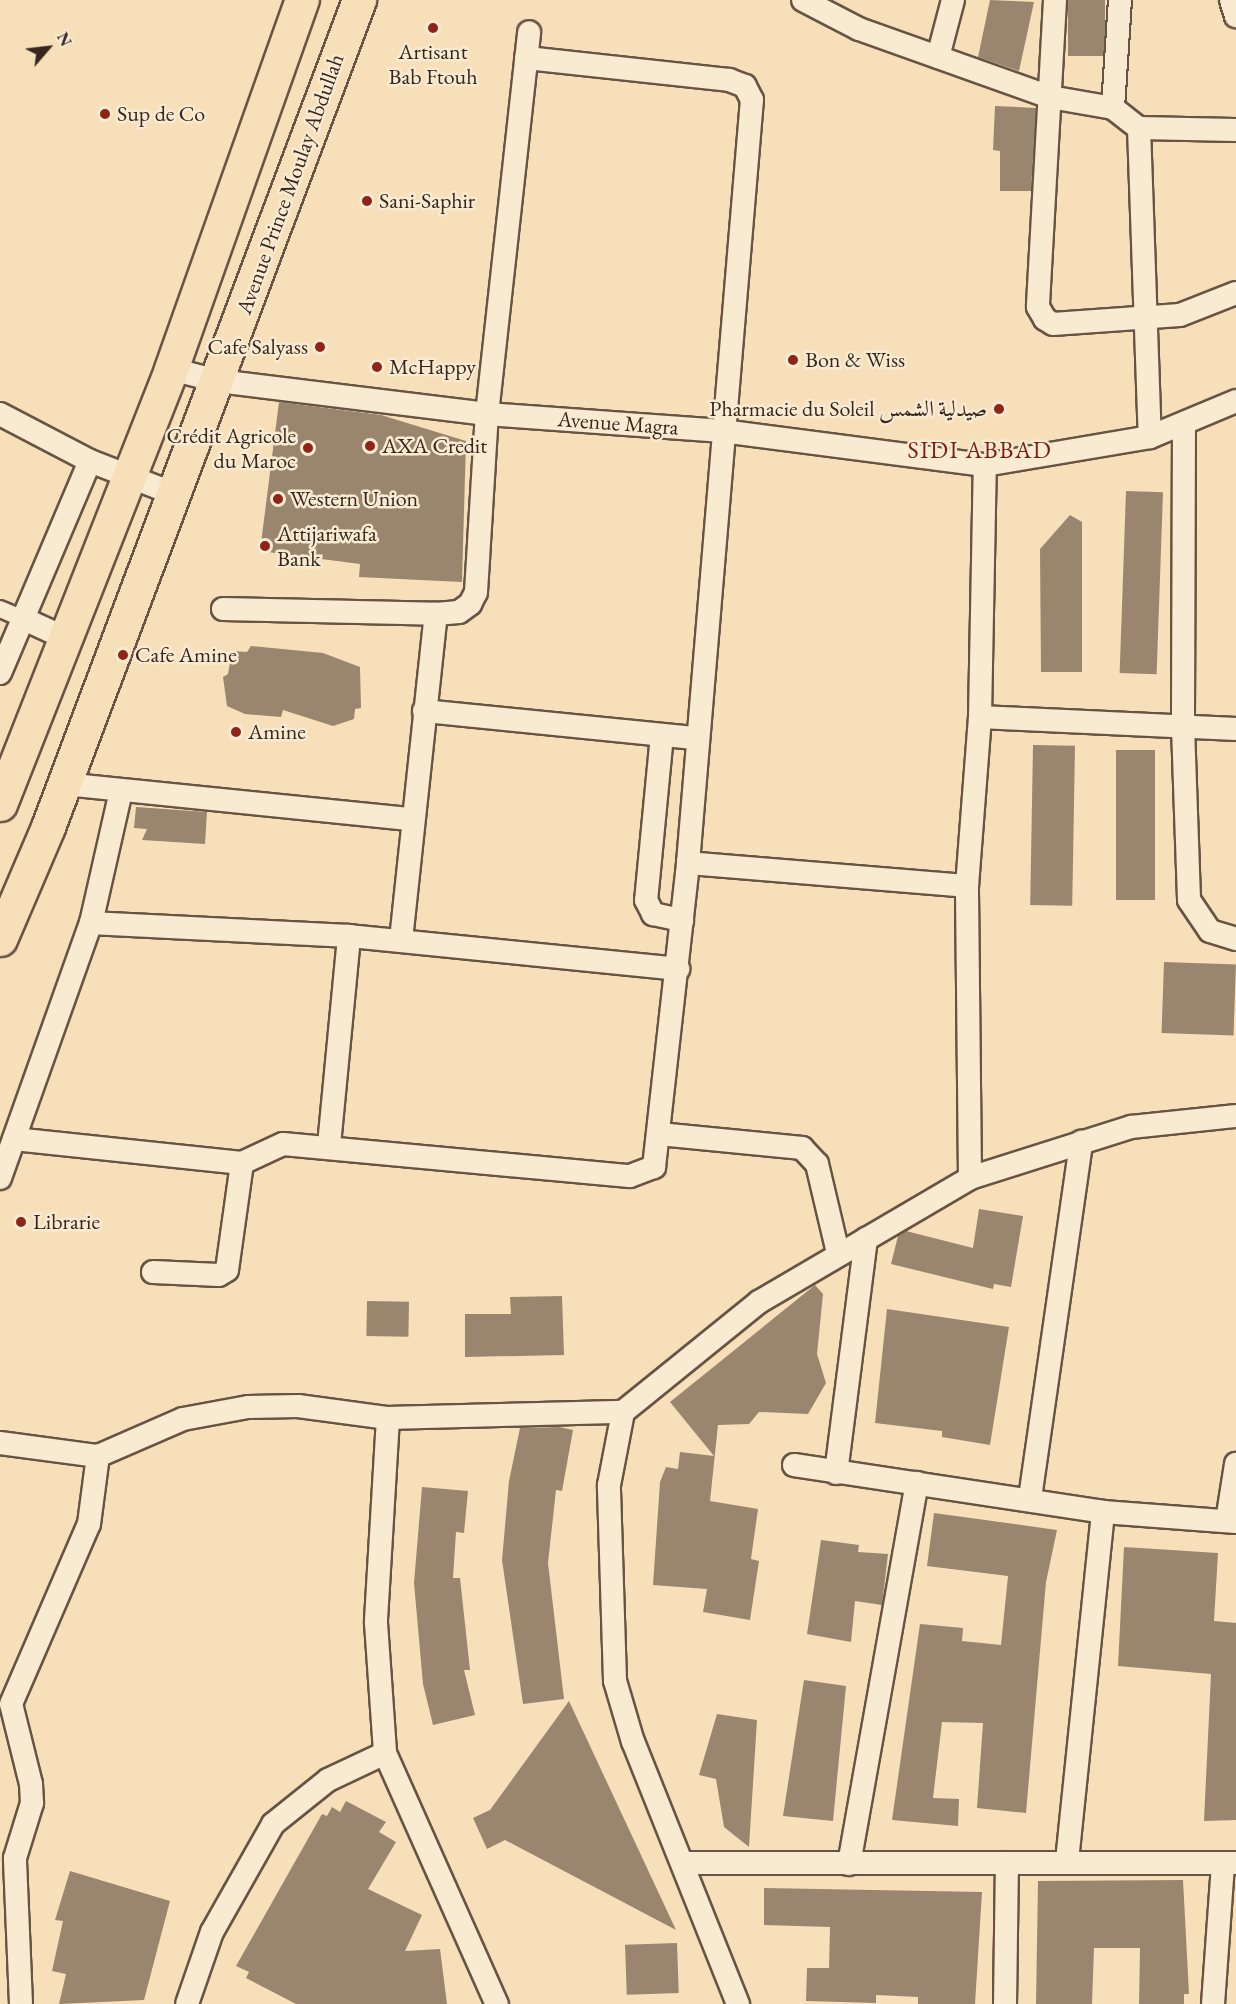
<!DOCTYPE html>
<html>
<head>
<meta charset="utf-8">
<style>
  body { margin:0 }
  #map { position:relative; width:1236px; height:2004px; overflow:hidden; background:#f6dfb9; font-family:"EB Garamond",Amiri,serif }
  div>[style] { position:absolute }
  [style*='--x'] { left:calc(var(--x)*1px); top:calc(var(--y)*1px); width:calc(var(--w)*1px); rotate:calc(var(--a)*1deg) }
  .building>* { inset:0; background:#9a866e; transform-origin:0 0 }
  .roads { filter:drop-shadow(2px 0 #675444) drop-shadow(-2px 0 #675444) drop-shadow(0 2px #675444) drop-shadow(0 -2px #675444) }
  .pedestrian>* { height:16px; margin:-8px; padding:0 8px; transform-origin:8px; border-radius:8px; background:#f9ead2 }
  .minor>* { height:22px; margin:-11px; padding:0 11px; transform-origin:11px; border-radius:11px; background:#f9ead2 }
  .primary>* { height:33px; margin:-16.5px; padding:0 16.5px; transform-origin:16.5px; border-radius:16.5px; background:#f6dfb9 }
  .dots>* { width:16px; height:16px; translate:-50% -50%; box-sizing:border-box; border:3px solid #f9ead2; border-radius:50% }
  span { translate:-50% -50%; white-space:nowrap; text-align:center; line-height:1.15; -webkit-text-stroke:5px #f9ead2; paint-order:stroke }
  .poi-label { font-size:22px; color:#37261d }
  .left { translate:0 -50%; text-align:left }
  .right { translate:-100% -50%; text-align:right }
  .street-label { font-size:22px; color:#37261d }
  .neighbourhood-label { font-size:24px; color:#7a1f14; letter-spacing:1.5px }
  .north { position:absolute; left:18px; top:18px; width:60px; height:60px; -webkit-text-stroke:4px #f9ead2; paint-order:stroke; rotate:62deg; font-size:16px; font-weight:700; line-height:24px; text-align:center; color:#37261d }
  .north::after { content:''; display:block; margin:auto; width:21px; height:27px; background:#37261d; clip-path:polygon(50% 0,100% 100%,50% 72%,0 100%) }
</style>
</head>
<body>
<div id="map">
  <div class="building">
    <i style="clip-path:polygon(990px 0,1034px 2px,1019px 71px,978px 57px)"></i>
    <i style="left:1068px;top:0;width:37px;height:56px"></i>
    <i style="clip-path:polygon(995px 106px,1036px 108px,1031px 191px,1000px 191px,1000px 151px,993px 150px)"></i>
    <i style="clip-path:polygon(279px 402px,381px 415px,466px 441px,462px 582px,359px 577px,360px 564px,260px 551px)"></i>
    <i style="left:1126px;top:491px;width:37px;height:182px;rotate:2deg"></i>
    <i style="clip-path:polygon(1070px 515px,1082px 522px,1082px 672px,1041px 672px,1040px 549px)"></i>
    <i style="clip-path:polygon(251px 646px,323px 653px,360px 667px,361px 708px,355px 709px,354px 719px,333px 726px,283px 710px,281px 717px,245px 714px,227px 706px,223px 677px,228px 674px,232px 651px,247px 652px)"></i>
    <i style="left:1033px;top:745px;width:42px;height:160px;rotate:1deg"></i>
    <i style="left:1155px;top:750px;width:150px;height:39px;rotate:90deg"></i>
    <i style="clip-path:polygon(136px 807px,207px 812px,205px 844px,142px 840px,147px 829px,134px 828px)"></i>
    <i style="left:1164px;top:962px;width:72px;height:71px;rotate:2deg"></i>
    <i style="clip-path:polygon(979px 1209px,1023px 1216px,1011px 1287px,994px 1284px,993px 1289px,891px 1264px,898px 1236px,906px 1231px,973px 1248px)"></i>
    <i style="clip-path:polygon(815px 1285px,823px 1294px,817px 1354px,826px 1383px,808px 1414px,759px 1412px,749px 1424px,718px 1425px,710px 1501px,758px 1509px,751px 1559px,759px 1561px,750px 1620px,703px 1612px,707px 1589px,653px 1585px,660px 1482px,666px 1467px,678px 1469px,680px 1452px,714px 1456px,670px 1402px)"></i>
    <i style="clip-path:polygon(562px 1296px,564px 1355px,465px 1357px,465px 1314px,511px 1314px,510px 1297px)"></i>
    <i style="left:367px;top:1301px;width:42px;height:35px;rotate:1deg"></i>
    <i style="clip-path:polygon(887px 1309px,1009px 1327px,990px 1445px,942px 1437px,942px 1431px,875px 1423px)"></i>
    <i style="clip-path:polygon(559px 1427px,573px 1430px,562px 1491px,556px 1490px,548px 1563px,564px 1699px,523px 1704px,502px 1560px,509px 1481px,520px 1428px)"></i>
    <i style="clip-path:polygon(422px 1487px,468px 1491px,464px 1533px,456px 1532px,453px 1578px,460px 1578px,470px 1670px,464px 1670px,475px 1715px,433px 1725px,423px 1684px,414px 1583px)"></i>
    <i style="clip-path:polygon(934px 1513px,1057px 1530px,1046px 1582px,1026px 1813px,977px 1808px,983px 1723px,942px 1722px,933px 1798px,959px 1799px,958px 1826px,892px 1820px,920px 1624px,963px 1628px,962px 1641px,1001px 1645px,1008px 1576px,927px 1566px)"></i>
    <i style="clip-path:polygon(821px 1540px,859px 1545px,858px 1552px,888px 1554px,882px 1605px,855px 1601px,851px 1642px,807px 1634px)"></i>
    <i style="clip-path:polygon(1124px 1547px,1218px 1553px,1214px 1621px,1236px 1623px,1236px 1820px,1204px 1821px,1211px 1674px,1118px 1666px)"></i>
    <i style="clip-path:polygon(804px 1680px,846px 1686px,833px 1821px,783px 1816px)"></i>
    <i style="clip-path:polygon(569px 1701px,676px 1930px,505px 1840px,487px 1849px,473px 1818px,490px 1810px)"></i>
    <i style="clip-path:polygon(717px 1714px,757px 1720px,749px 1847px,724px 1827px,716px 1779px,699px 1775px)"></i>
    <i style="clip-path:polygon(346px 1801px,386px 1822px,379px 1832px,396px 1842px,368px 1889px,422px 1915px,405px 1951px,440px 1949px,447px 2004px,296px 2004px,246px 1978px,249px 1972px,236px 1966px,322px 1814px,327px 1816px,332px 1807px,340px 1812px)"></i>
    <i style="clip-path:polygon(70px 1871px,170px 1901px,144px 2000px,59px 2004px,66px 1974px,52px 1971px,63px 1921px,55px 1920px)"></i>
    <i style="clip-path:polygon(1183px 1880px,1189px 1994px,1184px 1994px,1184px 2004px,1139px 2004px,1140px 1948px,1094px 1948px,1092px 2004px,1036px 2004px,1038px 1881px)"></i>
    <i style="clip-path:polygon(764px 1888px,982px 1892px,975px 2004px,918px 2004px,918px 1997px,876px 1995px,876px 2003px,806px 2001px,807px 1968px,829px 1968px,830px 1927px,764px 1925px)"></i>
    <i style="left:677px;top:1943px;width:50px;height:52px;rotate:88deg"></i>
  </div>
  <div class="roads">
    <div class="pedestrian">
      <i style="--x:0;--y:609;--w:26;--a:23"></i>
    </div>
    <div class="minor">
      <i style="--x:803;--y:0;--w:63;--a:27.4"></i>
      <i style="--x:859;--y:29;--w:203;--a:19.6"></i>
      <i style="--x:1050;--y:97;--w:64;--a:9.9"></i>
      <i style="--x:1113;--y:108;--w:33;--a:38"></i>
      <i style="--x:1139;--y:128;--w:97;--a:1.2"></i>
      <i style="--x:1055;--y:0;--w:307;--a:93.2"></i>
      <i style="--x:1038;--y:307;--w:14;--a:60"></i>
      <i style="--x:1045;--y:319;--w:9;--a:32"></i>
      <i style="--x:1053;--y:324;--w:127;--a:-4.1"></i>
      <i style="--x:1180;--y:315;--w:60;--a:-21.4"></i>
      <i style="--x:1231;--y:0;--w:17;--a:73"></i>
      <i style="--x:938;--y:57;--w:59;--a:-75.3"></i>
      <i style="--x:1113;--y:108;--w:108;--a:-86.3"></i>
      <i style="--x:1139;--y:128;--w:309;--a:88"></i>
      <i style="--x:171;--y:369;--w:49;--a:14.3"></i>
      <i style="--x:218;--y:381;--w:271;--a:7"></i>
      <i style="--x:487;--y:414;--w:236;--a:4.1"></i>
      <i style="--x:722;--y:431;--w:265;--a:7.4"></i>
      <i style="--x:985;--y:465;--w:167;--a:-9.6"></i>
      <i style="--x:1150;--y:437;--w:93;--a:-22.7"></i>
      <i style="--x:0;--y:414;--w:102;--a:27.6"></i>
      <i style="--x:90;--y:461;--w:90;--a:21.4"></i>
      <i style="--x:1184;--y:426;--w:301;--a:90.2"></i>
      <i style="--x:1183;--y:727;--w:173;--a:88"></i>
      <i style="--x:1189;--y:900;--w:37;--a:56"></i>
      <i style="--x:1210;--y:931;--w:27;--a:17"></i>
      <i style="--x:223;--y:609;--w:213;--a:1.3"></i>
      <i style="--x:436;--y:614;--w:23;--a:-5"></i>
      <i style="--x:459;--y:612;--w:14;--a:-36"></i>
      <i style="--x:470;--y:604;--w:13;--a:-63"></i>
      <i style="--x:476;--y:592;--w:178;--a:-86.5"></i>
      <i style="--x:487;--y:414;--w:384;--a:-83.7"></i>
      <i style="--x:24;--y:619;--w:43;--a:24.8"></i>
      <i style="--x:0;--y:673;--w:230;--a:-67"></i>
      <i style="--x:424;--y:711;--w:273;--a:5.7"></i>
      <i style="--x:980;--y:717;--w:256;--a:2.7"></i>
      <i style="--x:662;--y:735;--w:166;--a:95.5"></i>
      <i style="--x:646;--y:900;--w:16;--a:63"></i>
      <i style="--x:653;--y:914;--w:30;--a:12"></i>
      <i style="--x:64;--y:784;--w:348;--a:5.8"></i>
      <i style="--x:688;--y:863;--w:280;--a:4.7"></i>
      <i style="--x:91;--y:923;--w:258;--a:2.9"></i>
      <i style="--x:349;--y:936;--w:331;--a:5.7"></i>
      <i style="--x:401;--y:940;--w:328;--a:-83.9"></i>
      <i style="--x:659;--y:1134;--w:144;--a:5.6"></i>
      <i style="--x:802;--y:1148;--w:22;--a:47"></i>
      <i style="--x:817;--y:1164;--w:91;--a:76.7"></i>
      <i style="--x:14;--y:1139;--w:229;--a:6"></i>
      <i style="--x:242;--y:1163;--w:45;--a:-24.9"></i>
      <i style="--x:283;--y:1144;--w:348;--a:5.3"></i>
      <i style="--x:630;--y:1176;--w:26;--a:-21"></i>
      <i style="--x:654;--y:1167;--w:306;--a:-83.6"></i>
      <i style="--x:688;--y:863;--w:766;--a:-85.21"></i>
      <i style="--x:752;--y:100;--w:16;--a:-117"></i>
      <i style="--x:745;--y:86;--w:17;--a:-159"></i>
      <i style="--x:729;--y:80;--w:204;--a:-173.8"></i>
      <i style="--x:329;--y:1145;--w:210;--a:-84.5"></i>
      <i style="--x:0;--y:1178;--w:271;--a:-70.4"></i>
      <i style="--x:91;--y:923;--w:135;--a:-77.2"></i>
      <i style="--x:970;--y:1178;--w:292;--a:-90.6"></i>
      <i style="--x:967;--y:886;--w:169;--a:-85.6"></i>
      <i style="--x:980;--y:717;--w:252;--a:-88.9"></i>
      <i style="--x:153;--y:1272;--w:66;--a:2.6"></i>
      <i style="--x:219;--y:1275;--w:9;--a:-32"></i>
      <i style="--x:227;--y:1270;--w:108;--a:-82"></i>
      <i style="--x:388;--y:1418;--w:205;--a:93.4"></i>
      <i style="--x:376;--y:1623;--w:130;--a:86"></i>
      <i style="--x:385;--y:1753;--w:275;--a:66"></i>
      <i style="--x:0;--y:1443;--w:99;--a:7.6"></i>
      <i style="--x:98;--y:1456;--w:93;--a:-23.5"></i>
      <i style="--x:183;--y:1419;--w:66;--a:-10.5"></i>
      <i style="--x:248;--y:1407;--w:50;--a:-1.1"></i>
      <i style="--x:298;--y:1406;--w:91;--a:7.6"></i>
      <i style="--x:388;--y:1418;--w:235;--a:-1.5"></i>
      <i style="--x:794;--y:1465;--w:313;--a:8.6"></i>
      <i style="--x:1103;--y:1512;--w:133;--a:4.3"></i>
      <i style="--x:836;--y:1473;--w:236;--a:-82.7"></i>
      <i style="--x:1030;--y:1498;--w:360;--a:-81.8"></i>
      <i style="--x:1227;--y:1521;--w:58;--a:-81"></i>
      <i style="--x:1067;--y:1861;--w:351;--a:-84.1"></i>
      <i style="--x:683;--y:1863;--w:553;--a:0"></i>
      <i style="--x:849;--y:1864;--w:387;--a:-79.9"></i>
      <i style="--x:21;--y:2004;--w:146;--a:-92.4"></i>
      <i style="--x:15;--y:1858;--w:58;--a:-72.8"></i>
      <i style="--x:32;--y:1803;--w:19;--a:-93"></i>
      <i style="--x:31;--y:1784;--w:82;--a:-104"></i>
      <i style="--x:11;--y:1704;--w:196;--a:-66.6"></i>
      <i style="--x:89;--y:1524;--w:69;--a:-82.5"></i>
      <i style="--x:187;--y:2004;--w:76;--a:-70.9"></i>
      <i style="--x:212;--y:1932;--w:124;--a:-60.5"></i>
      <i style="--x:273;--y:1824;--w:70;--a:-38.7"></i>
      <i style="--x:328;--y:1780;--w:63;--a:-25.3"></i>
      <i style="--x:738;--y:2004;--w:282;--a:-111.8"></i>
      <i style="--x:633;--y:1742;--w:64;--a:-106.4"></i>
      <i style="--x:615;--y:1681;--w:196;--a:-91.8"></i>
      <i style="--x:609;--y:1485;--w:74;--a:-79.1"></i>
      <i style="--x:623;--y:1412;--w:175;--a:-39"></i>
      <i style="--x:759;--y:1302;--w:245;--a:-30.4"></i>
      <i style="--x:970;--y:1178;--w:169;--a:-17.6"></i>
      <i style="--x:1131;--y:1127;--w:106;--a:-6"></i>
      <i style="--x:1005;--y:2004;--w:141;--a:-89.2"></i>
      <i style="--x:1213;--y:2004;--w:140;--a:-85.9"></i>
    </div>
    <div class="primary">
      <i style="--x:0;--y:804;--w:467;--a:-68.5"></i>
      <i style="--x:171;--y:369;--w:392;--a:-70.5"></i>
      <i style="--x:0;--y:939;--w:122;--a:-66.8"></i>
      <i style="--x:48;--y:827;--w:884;--a:-69.39"></i>
    </div>
  </div>
  <div class="dots">
    <i style="left:433px;top:28px;background:#8f2418"></i>
    <i style="left:105px;top:114px;background:#8f2418"></i>
    <i style="left:367px;top:201px;background:#8f2418"></i>
    <i style="left:320px;top:347px;background:#8f2418"></i>
    <i style="left:793px;top:360px;background:#8f2418"></i>
    <i style="left:377px;top:367px;background:#8f2418"></i>
    <i style="left:999px;top:409px;background:#8f2418"></i>
    <i style="left:370px;top:446px;background:#8f2418"></i>
    <i style="left:308px;top:448px;background:#8f2418"></i>
    <i style="left:278px;top:499px;background:#8f2418"></i>
    <i style="left:265px;top:546px;background:#8f2418"></i>
    <i style="left:123px;top:655px;background:#8f2418"></i>
    <i style="left:236px;top:732px;background:#8f2418"></i>
    <i style="left:21px;top:1222px;background:#8f2418"></i>
  </div>
  <div class="poi-label">
    <span style="left:433px;top:64px">Artisant<br>Bab Ftouh</span>
    <span class="left" style="left:117px;top:114px">Sup de Co</span>
    <span class="left" style="left:379px;top:201px">Sani-Saphir</span>
    <span class="right" style="left:308px;top:347px">Cafe Salyass</span>
    <span class="left" style="left:805px;top:360px">Bon &amp; Wiss</span>
    <span class="left" style="left:389px;top:367px">McHappy</span>
    <span class="right" style="left:987px;top:409px">Pharmacie du Soleil صيدلية الشمس</span>
    <span class="right" style="left:296px;top:448px">Crédit Agricole<br>du Maroc</span>
    <span class="left" style="left:382px;top:446px">AXA Credit</span>
    <span class="left" style="left:290px;top:499px">Western Union</span>
    <span class="left" style="left:277px;top:546px">Attijariwafa<br>Bank</span>
    <span class="left" style="left:135px;top:655px">Cafe Amine</span>
    <span class="left" style="left:248px;top:732px">Amine</span>
    <span class="left" style="left:33px;top:1222px">Librarie</span>
  </div>
  <div class="street-label">
    <span style="left:290px;top:184px;rotate:-70deg">Avenue Prince Moulay Abdullah</span>
    <span style="left:618px;top:423px;rotate:4deg">Avenue Magra</span>
  </div>
  <div class="neighbourhood-label">
    <span style="left:980px;top:450px">SIDI ABBAD</span>
  </div>
  <div class="north">N</div>
</div>
</body>
</html>
